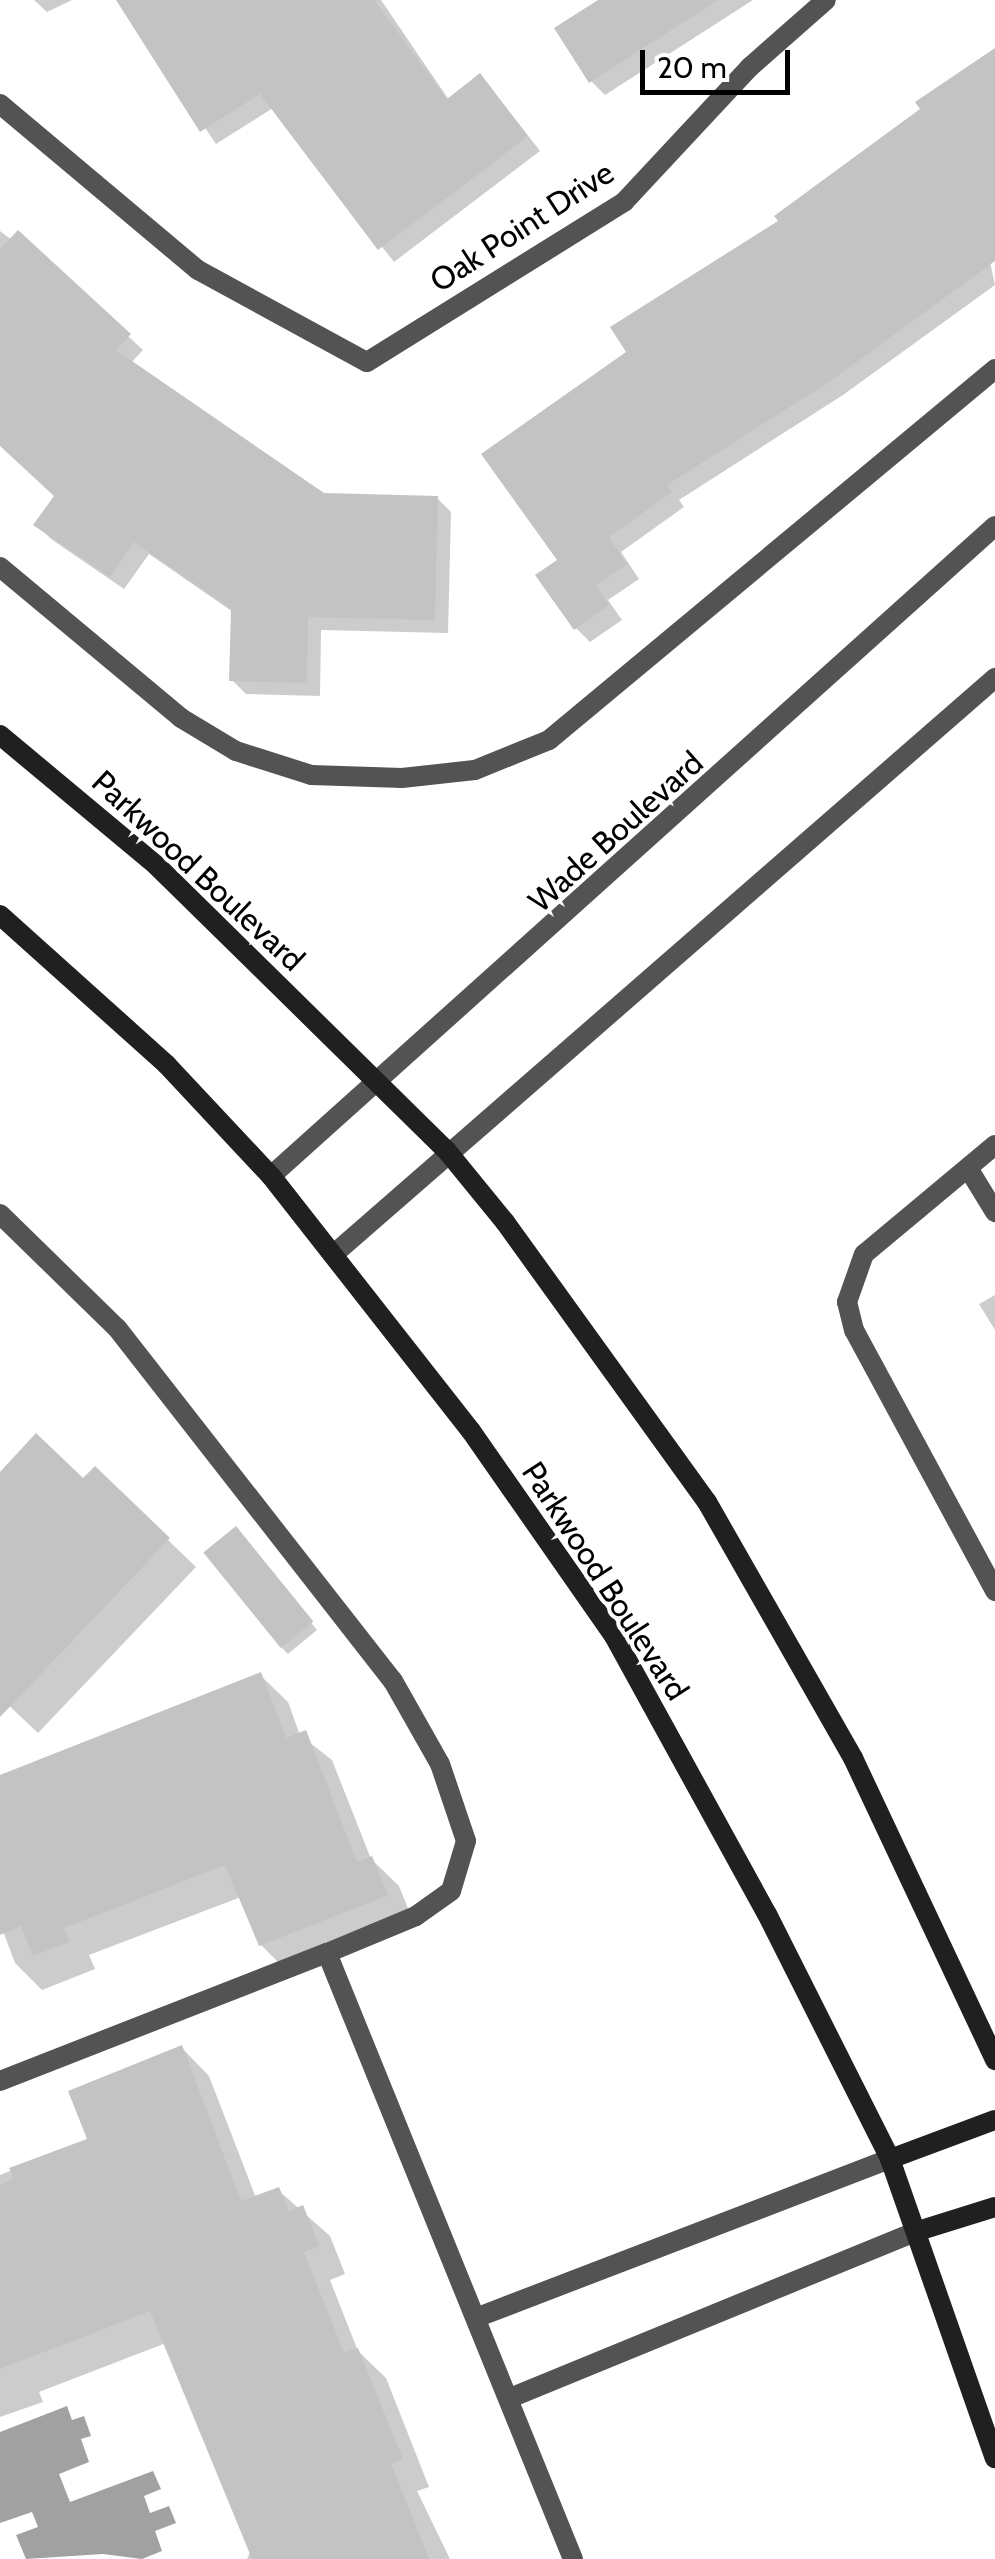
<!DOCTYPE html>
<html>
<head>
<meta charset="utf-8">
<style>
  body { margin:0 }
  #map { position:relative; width:995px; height:2559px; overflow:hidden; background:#fff; font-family:Cabin,sans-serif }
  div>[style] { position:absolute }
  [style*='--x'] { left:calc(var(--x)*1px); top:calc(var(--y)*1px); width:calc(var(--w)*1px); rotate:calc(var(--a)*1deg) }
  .water>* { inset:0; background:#a1a1a1 }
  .shadow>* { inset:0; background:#0003 }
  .building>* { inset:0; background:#c3c3c3; transform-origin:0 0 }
  .service>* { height:20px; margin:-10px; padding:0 10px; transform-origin:10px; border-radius:10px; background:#535353 }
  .minor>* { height:20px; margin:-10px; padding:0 10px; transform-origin:10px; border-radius:10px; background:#535353 }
  .tertiary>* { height:20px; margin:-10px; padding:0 10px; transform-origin:10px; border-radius:10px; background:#535353 }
  .secondary>* { height:20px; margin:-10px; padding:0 10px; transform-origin:10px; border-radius:10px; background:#202020 }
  span { translate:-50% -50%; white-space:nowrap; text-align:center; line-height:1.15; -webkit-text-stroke:8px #fff; paint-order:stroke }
  .street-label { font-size:32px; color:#000 }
  .scale { position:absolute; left:640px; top:50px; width:150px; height:45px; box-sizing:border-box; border:5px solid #000; border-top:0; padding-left:12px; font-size:30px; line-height:35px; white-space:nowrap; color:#000; -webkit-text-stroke:8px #fff; paint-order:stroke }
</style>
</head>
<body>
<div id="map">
  <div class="water">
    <i style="clip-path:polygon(67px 2406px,72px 2420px,84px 2416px,91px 2436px,81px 2439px,89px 2462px,59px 2474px,70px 2502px,153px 2471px,161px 2489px,144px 2496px,150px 2513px,169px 2506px,176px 2523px,155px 2531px,162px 2551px,142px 2559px,103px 2554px,26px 2559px,16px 2535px,38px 2527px,32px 2512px,0 2523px,0 2432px)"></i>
  </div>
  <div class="shadow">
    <i style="clip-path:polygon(34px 0,72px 0,47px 12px)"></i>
    <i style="clip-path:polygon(119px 0,381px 0,449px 100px,493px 91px,540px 151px,394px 262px,273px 108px,216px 144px)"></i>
    <i style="clip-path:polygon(602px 0,753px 0,605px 95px,591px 81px)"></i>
    <i style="clip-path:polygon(995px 51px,995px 253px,989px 257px,995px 285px,843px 395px,679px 500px,684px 507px,621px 552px,639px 579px,608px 600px,622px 620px,590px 642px,576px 628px,560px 561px,629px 352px)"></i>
    <i style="clip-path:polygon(0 231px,12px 240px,18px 234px,143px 350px,131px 363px,323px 495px,437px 498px,451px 512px,448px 633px,321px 630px,320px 696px,246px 694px,232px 680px,233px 612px,149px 554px,124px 589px,51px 539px,37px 525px,56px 496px,0 445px)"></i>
    <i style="clip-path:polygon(995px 1295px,995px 1330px,979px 1304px)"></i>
    <i style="clip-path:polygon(0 1475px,84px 1481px,168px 1540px,196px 1567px,38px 1733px,0 1697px)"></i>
    <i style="clip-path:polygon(242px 1536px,317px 1630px,288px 1654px,281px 1647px)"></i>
    <i style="clip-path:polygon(260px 1675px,288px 1702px,300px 1735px,332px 1760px,371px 1859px,399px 1886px,414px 1923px,288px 1972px,261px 1945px,241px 1897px,89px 1955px,95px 1969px,42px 1990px,15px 1963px,0 1923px,0 1778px)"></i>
    <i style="clip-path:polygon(182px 2048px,209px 2076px,256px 2198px,278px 2190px,330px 2236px,345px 2274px,330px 2280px,358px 2351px,386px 2378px,429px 2487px,417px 2491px,450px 2559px,247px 2559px,251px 2550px,166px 2343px,39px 2392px,43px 2402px,0 2417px,0 2175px,90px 2140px)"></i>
  </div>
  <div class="building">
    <i style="clip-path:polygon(116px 0,374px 0,447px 99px,480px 73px,528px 136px,378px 250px,260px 94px,200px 132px)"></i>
    <i style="clip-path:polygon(598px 0,718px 0,589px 83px,554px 28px)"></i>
    <i style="clip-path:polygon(995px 48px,995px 261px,829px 382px,667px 485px,672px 492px,609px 537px,627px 564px,596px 585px,609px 605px,574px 630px,535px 575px,557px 560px,481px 454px,626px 352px,610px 327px,778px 221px,774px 216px,920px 109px,915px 102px)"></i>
    <i style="clip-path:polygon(18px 230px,131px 334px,116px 350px,324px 493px,438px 496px,435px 620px,308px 617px,307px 683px,229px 681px,231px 609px,134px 542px,110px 577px,33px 525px,54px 496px,0 446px,0 249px)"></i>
    <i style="clip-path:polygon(36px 1433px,83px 1478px,95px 1466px,170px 1538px,0 1717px,0 1472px)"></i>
    <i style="left:236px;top:1526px;width:123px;height:42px;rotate:51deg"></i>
    <i style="clip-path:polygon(261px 1672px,286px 1738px,306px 1730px,357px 1862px,372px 1856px,388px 1895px,259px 1946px,225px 1865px,64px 1928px,69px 1942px,33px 1956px,21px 1926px,0 1935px,0 1775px)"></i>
    <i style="clip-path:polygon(182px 2045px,241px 2201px,279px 2187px,289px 2211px,303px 2205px,319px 2246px,304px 2252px,344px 2353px,358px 2348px,403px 2459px,391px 2464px,429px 2559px,252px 2559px,150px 2311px,0 2369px,0 2185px,14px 2179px,9px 2168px,87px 2139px,68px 2091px)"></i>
  </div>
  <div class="service">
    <i style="--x:0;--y:567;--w:236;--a:39.8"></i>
    <i style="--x:181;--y:718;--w:64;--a:31"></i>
    <i style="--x:236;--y:751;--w:79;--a:17.7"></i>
    <i style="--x:311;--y:775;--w:91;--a:1.9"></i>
    <i style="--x:402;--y:778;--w:73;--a:-6.3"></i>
    <i style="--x:475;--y:770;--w:80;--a:-22.1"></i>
    <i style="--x:549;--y:740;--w:580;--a:-39.75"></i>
    <i style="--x:995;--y:1145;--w:170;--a:140.2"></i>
    <i style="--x:864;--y:1254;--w:51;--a:109.5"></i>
    <i style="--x:847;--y:1302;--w:29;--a:76"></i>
    <i style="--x:854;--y:1330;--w:297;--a:61.6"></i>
    <i style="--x:968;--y:1168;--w:52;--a:58.5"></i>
    <i style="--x:0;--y:1214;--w:163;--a:44.3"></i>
    <i style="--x:117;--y:1328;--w:448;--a:52"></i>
    <i style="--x:393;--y:1681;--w:95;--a:60.5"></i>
    <i style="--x:440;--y:1764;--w:81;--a:71.3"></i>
    <i style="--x:466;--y:1841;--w:52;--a:106.7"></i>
    <i style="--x:451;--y:1891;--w:43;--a:144.5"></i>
    <i style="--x:416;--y:1916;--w:96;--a:157.4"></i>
    <i style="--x:327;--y:1953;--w:654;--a:67.91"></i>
    <i style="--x:0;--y:2081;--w:351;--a:-21.4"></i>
    <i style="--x:478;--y:2317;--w:441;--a:-21"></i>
    <i style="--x:510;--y:2398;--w:441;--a:-22.3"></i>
  </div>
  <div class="minor">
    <i style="--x:0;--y:104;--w:258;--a:40"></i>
    <i style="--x:198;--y:270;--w:192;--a:28.6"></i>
    <i style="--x:367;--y:362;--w:303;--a:-31.9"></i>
    <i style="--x:624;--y:202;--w:185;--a:-47"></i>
    <i style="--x:750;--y:67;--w:101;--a:-41.4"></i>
  </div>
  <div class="tertiary">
    <i style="--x:271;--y:1176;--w:973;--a:-41.92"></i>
    <i style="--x:334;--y:1254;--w:877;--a:-41.07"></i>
  </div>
  <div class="secondary">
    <i style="--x:0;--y:735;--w:204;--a:39.8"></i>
    <i style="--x:157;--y:866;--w:407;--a:44.5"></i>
    <i style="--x:447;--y:1151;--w:92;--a:50.8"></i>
    <i style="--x:505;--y:1222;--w:345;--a:54.2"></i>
    <i style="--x:707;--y:1502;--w:295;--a:60.3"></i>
    <i style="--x:853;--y:1758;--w:334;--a:64.8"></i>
    <i style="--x:0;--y:915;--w:224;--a:41.9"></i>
    <i style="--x:167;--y:1065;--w:152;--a:46.9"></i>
    <i style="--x:271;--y:1176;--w:324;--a:51.9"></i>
    <i style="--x:471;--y:1431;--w:250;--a:55.1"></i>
    <i style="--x:614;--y:1636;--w:317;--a:61.2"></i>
    <i style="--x:767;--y:1914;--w:274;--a:63.3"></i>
    <i style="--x:890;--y:2159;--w:317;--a:70.7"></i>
    <i style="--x:890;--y:2159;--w:112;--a:-20.4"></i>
    <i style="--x:918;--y:2231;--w:81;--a:-17.3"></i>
  </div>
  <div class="street-label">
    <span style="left:522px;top:227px;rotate:-33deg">Oak Point Drive</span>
    <span style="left:616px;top:832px;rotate:-42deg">Wade Boulevard</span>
    <span style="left:198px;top:871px;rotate:43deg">Parkwood Boulevard</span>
    <span style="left:605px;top:1581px;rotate:57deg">Parkwood Boulevard</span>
  </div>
  <div class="scale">20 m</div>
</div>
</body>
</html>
